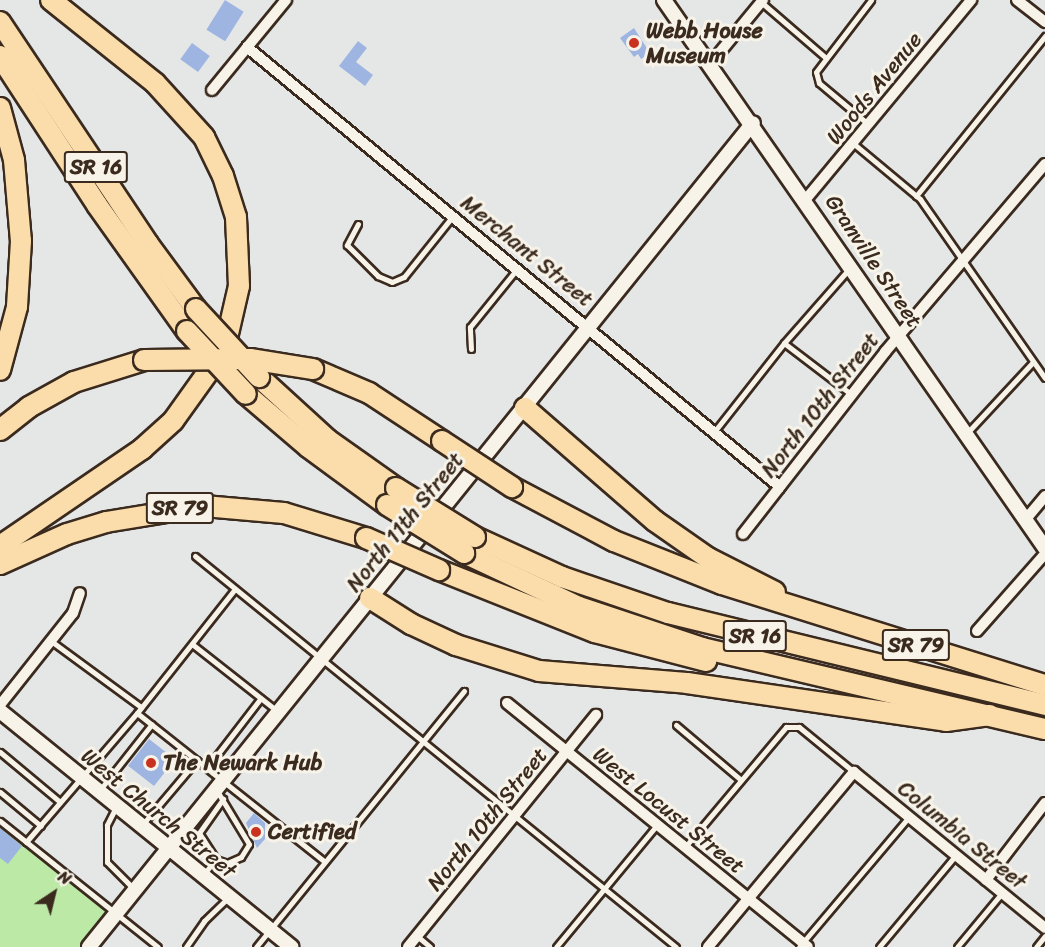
<!DOCTYPE html>
<html>
<head>
<meta charset="utf-8">
<style>
  body { margin:0 }
  #map { position:relative; width:1045px; height:947px; overflow:hidden; background:#e5e7e7; font-family:Sriracha,sans-serif }
  div>[style] { position:absolute }
  [style*='--x'] { left:calc(var(--x)*1px); top:calc(var(--y)*1px); width:calc(var(--w)*1px); rotate:calc(var(--a)*1deg) }
  .green>* { inset:0; background:#bde9a7 }
  .building>* { inset:0; background:#9eb5e2; transform-origin:0 0 }
  .roads { filter:drop-shadow(2px 0 #3b2a1e) drop-shadow(-2px 0 #3b2a1e) drop-shadow(0 2px #3b2a1e) drop-shadow(0 -2px #3b2a1e) }
  .service>* { height:5px; margin:-2.5px; padding:0 2.5px; transform-origin:2.5px; border-radius:2.5px; background:#f7f3e8 }
  .minor>* { height:10px; margin:-5px; padding:0 5px; transform-origin:5px; border-radius:5px; background:#f7f3e8 }
  .tertiary>* { height:14px; margin:-7px; padding:0 7px; transform-origin:7px; border-radius:7px; background:#f7f3e8 }
  .motorway>* { height:20px; margin:-10px; padding:0 10px; transform-origin:10px; border-radius:10px; background:#faddab }
  .bridges { filter:drop-shadow(2px 0 #3b2a1e) drop-shadow(-2px 0 #3b2a1e) drop-shadow(0 2px #3b2a1e) drop-shadow(0 -2px #3b2a1e) }
  .motorway-bridge>* { height:20px; margin:-10px; padding:0 10px; transform-origin:10px; border-radius:10px; background:#faddab }
  .dots>* { width:16px; height:16px; translate:-50% -50%; box-sizing:border-box; border:3px solid #f7f3e8; border-radius:50% }
  span { translate:-50% -50%; white-space:nowrap; text-align:center; line-height:1.15; -webkit-text-stroke:6px #f7f3e8; paint-order:stroke }
  .shield-label span { padding:2px 4px; background:#f7f3e8; border:2px solid; border-radius:4px; -webkit-text-stroke-width:0 }
  .shield-label { font-size:21px; color:#3b2a1e; font-weight:700 }
  .poi-label { font-size:22px; color:#3b2a1e; font-weight:700 }
  .left { translate:0 -50%; text-align:left }
  .street-label { font-size:22px; color:#3b2a1e }
  .north { position:absolute; left:24px; top:863px; width:60px; height:60px; -webkit-text-stroke:4px #f7f3e8; paint-order:stroke; rotate:35deg; font-size:16px; font-weight:700; line-height:24px; text-align:center; color:#3b2a1e }
  .north::after { content:''; display:block; margin:auto; width:21px; height:27px; background:#3b2a1e; clip-path:polygon(50% 0,100% 100%,50% 72%,0 100%) }
</style>
</head>
<body>
<div id="map">
  <div class="green">
    <i style="clip-path:polygon(0 821px,116px 913px,89px 947px,0 947px)"></i>
  </div>
  <div class="building">
    <i style="left:225px;top:0;width:22px;height:35px;rotate:32deg"></i>
    <i style="clip-path:polygon(634px 28px,650px 53px,641px 59px,638px 54px,634px 57px,620px 38px)"></i>
    <i style="clip-path:polygon(358px 41px,367px 48px,356px 62px,373px 75px,365px 86px,339px 66px)"></i>
    <i style="left:192px;top:43px;width:22px;height:20px;rotate:36deg"></i>
    <i style="left:149px;top:739px;width:33px;height:34px;rotate:38deg"></i>
    <i style="clip-path:polygon(254px 813px,265px 823px,265px 839px,257px 848px,246px 823px)"></i>
    <i style="clip-path:polygon(0 828px,22px 846px,8px 864px,0 858px)"></i>
  </div>
  <div class="roads">
    <div class="service">
      <i style="--x:761;--y:2;--w:84;--a:40.7"></i>
      <i style="--x:868;--y:124;--w:64;--a:-140.1"></i>
      <i style="--x:819;--y:83;--w:11;--a:-105"></i>
      <i style="--x:816;--y:72;--w:91;--a:-52.6"></i>
      <i style="--x:854;--y:144;--w:86;--a:39.8"></i>
      <i style="--x:920;--y:199;--w:218;--a:55.1"></i>
      <i style="--x:916;--y:196;--w:206;--a:-51.1"></i>
      <i style="--x:358;--y:224;--w:24;--a:118"></i>
      <i style="--x:347;--y:245;--w:44;--a:45"></i>
      <i style="--x:378;--y:276;--w:15;--a:23"></i>
      <i style="--x:392;--y:282;--w:13;--a:-23"></i>
      <i style="--x:404;--y:277;--w:77;--a:-51.3"></i>
      <i style="--x:784;--y:343;--w:100;--a:-48.7"></i>
      <i style="--x:471;--y:349;--w:22;--a:-93"></i>
      <i style="--x:470;--y:327;--w:75;--a:-51"></i>
      <i style="--x:714;--y:432;--w:113;--a:-51.8"></i>
      <i style="--x:784;--y:343;--w:84;--a:37.3"></i>
      <i style="--x:967;--y:433;--w:97;--a:-47.1"></i>
      <i style="--x:195;--y:556;--w:620;--a:39.11"></i>
      <i style="--x:51;--y:641;--w:112;--a:36.3"></i>
      <i style="--x:192;--y:644;--w:108;--a:38.2"></i>
      <i style="--x:137;--y:713;--w:238;--a:38.4"></i>
      <i style="--x:676;--y:725;--w:85;--a:40.2"></i>
      <i style="--x:0;--y:752;--w:78;--a:39.8"></i>
      <i style="--x:207;--y:768;--w:88;--a:-52.4"></i>
      <i style="--x:99;--y:791;--w:85;--a:-51.7"></i>
      <i style="--x:0;--y:792;--w:53;--a:39.7"></i>
      <i style="--x:116;--y:807;--w:20;--a:117"></i>
      <i style="--x:107;--y:825;--w:37;--a:90"></i>
      <i style="--x:107;--y:862;--w:38;--a:45"></i>
      <i style="--x:0;--y:821;--w:202;--a:38.6"></i>
      <i style="--x:142;--y:825;--w:85;--a:-49.8"></i>
      <i style="--x:26;--y:842;--w:170;--a:-49.3"></i>
      <i style="--x:137;--y:713;--w:158;--a:-51.7"></i>
      <i style="--x:685;--y:847;--w:157;--a:-49.9"></i>
      <i style="--x:786;--y:727;--w:13;--a:0"></i>
      <i style="--x:799;--y:727;--w:71;--a:39.3"></i>
      <i style="--x:216;--y:859;--w:31;--a:-123"></i>
      <i style="--x:199;--y:833;--w:42;--a:-54.8"></i>
      <i style="--x:203;--y:875;--w:21;--a:-51"></i>
      <i style="--x:216;--y:859;--w:12;--a:20"></i>
      <i style="--x:227;--y:863;--w:15;--a:-23"></i>
      <i style="--x:241;--y:857;--w:15;--a:-58"></i>
      <i style="--x:249;--y:844;--w:62;--a:-121.1"></i>
      <i style="--x:417;--y:936;--w:17;--a:40"></i>
      <i style="--x:186;--y:947;--w:32;--a:-55"></i>
      <i style="--x:204;--y:921;--w:33;--a:-44"></i>
      <i style="--x:256;--y:947;--w:330;--a:-50.9"></i>
      <i style="--x:556;--y:947;--w:158;--a:-50.4"></i>
      <i style="--x:799;--y:947;--w:170;--a:-49.8"></i>
      <i style="--x:879;--y:947;--w:120;--a:-50.1"></i>
      <i style="--x:957;--y:947;--w:70;--a:-50.2"></i>
      <i style="--x:1036;--y:947;--w:14;--a:-51"></i>
    </div>
    <div class="minor">
      <i style="--x:1017;--y:0;--w:36;--a:38"></i>
      <i style="--x:247;--y:47;--w:691;--a:39.54"></i>
      <i style="--x:711;--y:63;--w:82;--a:-50.5"></i>
      <i style="--x:212;--y:90;--w:117;--a:-50.6"></i>
      <i style="--x:806;--y:199;--w:259;--a:-50.3"></i>
      <i style="--x:1026;--y:519;--w:30;--a:-50"></i>
      <i style="--x:743;--y:534;--w:231;--a:-52"></i>
      <i style="--x:885;--y:352;--w:247;--a:-49.6"></i>
      <i style="--x:977;--y:631;--w:103;--a:-48.6"></i>
      <i style="--x:507;--y:703;--w:387;--a:39"></i>
      <i style="--x:0;--y:705;--w:117;--a:-51.6"></i>
      <i style="--x:73;--y:613;--w:21;--a:-71"></i>
      <i style="--x:986;--y:880;--w:97;--a:-52.5"></i>
      <i style="--x:408;--y:947;--w:299;--a:-51"></i>
      <i style="--x:708;--y:947;--w:228;--a:-50.2"></i>
      <i style="--x:854;--y:772;--w:247;--a:39.2"></i>
    </div>
    <div class="tertiary">
      <i style="--x:664;--y:0;--w:667;--a:55.19"></i>
      <i style="--x:0;--y:711;--w:375;--a:39"></i>
      <i style="--x:89;--y:947;--w:1058;--a:-51.14"></i>
    </div>
    <div class="motorway">
      <i style="--x:0;--y:22;--w:267;--a:56.3"></i>
      <i style="--x:148;--y:244;--w:81;--a:53.6"></i>
      <i style="--x:0;--y:56;--w:178;--a:56.9"></i>
      <i style="--x:97;--y:205;--w:155;--a:54.5"></i>
      <i style="--x:0;--y:108;--w:54;--a:74.9"></i>
      <i style="--x:14;--y:160;--w:81;--a:85.1"></i>
      <i style="--x:21;--y:241;--w:66;--a:93.5"></i>
      <i style="--x:17;--y:307;--w:65;--a:105.1"></i>
      <i style="--x:313;--y:369;--w:61;--a:23.2"></i>
      <i style="--x:369;--y:393;--w:87;--a:33.3"></i>
      <i style="--x:259;--y:377;--w:93;--a:42.4"></i>
      <i style="--x:328;--y:440;--w:83;--a:35.2"></i>
      <i style="--x:246;--y:394;--w:82;--a:40.5"></i>
      <i style="--x:308;--y:447;--w:98;--a:36.3"></i>
      <i style="--x:525;--y:408;--w:172;--a:41"></i>
      <i style="--x:655;--y:521;--w:65;--a:34.9"></i>
      <i style="--x:708;--y:558;--w:75;--a:26.9"></i>
      <i style="--x:0;--y:430;--w:37;--a:-38"></i>
      <i style="--x:29;--y:407;--w:51;--a:-29.1"></i>
      <i style="--x:74;--y:382;--w:73;--a:-17.4"></i>
      <i style="--x:512;--y:487;--w:115;--a:27.9"></i>
      <i style="--x:614;--y:541;--w:116;--a:21.7"></i>
      <i style="--x:722;--y:584;--w:338;--a:17.4"></i>
      <i style="--x:475;--y:537;--w:96;--a:24.7"></i>
      <i style="--x:562;--y:577;--w:112;--a:18.8"></i>
      <i style="--x:668;--y:613;--w:388;--a:13.7"></i>
      <i style="--x:0;--y:546;--w:172;--a:-34.3"></i>
      <i style="--x:142;--y:449;--w:42;--a:-42.1"></i>
      <i style="--x:173;--y:421;--w:65;--a:-54.4"></i>
      <i style="--x:211;--y:368;--w:34;--a:-62"></i>
      <i style="--x:227;--y:338;--w:53;--a:-77"></i>
      <i style="--x:239;--y:286;--w:69;--a:-92.5"></i>
      <i style="--x:236;--y:217;--w:43;--a:-107.6"></i>
      <i style="--x:223;--y:176;--w:43;--a:-116"></i>
      <i style="--x:204;--y:137;--w:73;--a:-132.2"></i>
      <i style="--x:155;--y:83;--w:133;--a:-141.4"></i>
      <i style="--x:464;--y:553;--w:127;--a:25.2"></i>
      <i style="--x:579;--y:607;--w:130;--a:18.4"></i>
      <i style="--x:702;--y:648;--w:352;--a:13.3"></i>
      <i style="--x:0;--y:564;--w:73;--a:-24.1"></i>
      <i style="--x:67;--y:534;--w:41;--a:-17.1"></i>
      <i style="--x:106;--y:522;--w:99;--a:-9.3"></i>
      <i style="--x:204;--y:506;--w:80;--a:5"></i>
      <i style="--x:284;--y:513;--w:86;--a:17"></i>
      <i style="--x:439;--y:570;--w:168;--a:21.7"></i>
      <i style="--x:595;--y:632;--w:115;--a:14.6"></i>
      <i style="--x:370;--y:598;--w:49;--a:32.4"></i>
      <i style="--x:411;--y:624;--w:50;--a:25"></i>
      <i style="--x:456;--y:645;--w:87;--a:17.4"></i>
      <i style="--x:539;--y:671;--w:148;--a:4.6"></i>
      <i style="--x:687;--y:683;--w:262;--a:8.3"></i>
      <i style="--x:946;--y:721;--w:44;--a:-7.8"></i>
    </div>
  </div>
  <div class="bridges">
    <div class="motorway-bridge">
      <i style="--x:196;--y:309;--w:93;--a:47.2"></i>
      <i style="--x:187;--y:331;--w:86;--a:46.9"></i>
      <i style="--x:144;--y:360;--w:106;--a:-0.5"></i>
      <i style="--x:250;--y:359;--w:64;--a:9"></i>
      <i style="--x:442;--y:441;--w:84;--a:33.3"></i>
      <i style="--x:396;--y:488;--w:93;--a:31.8"></i>
      <i style="--x:387;--y:505;--w:91;--a:31.9"></i>
      <i style="--x:366;--y:538;--w:80;--a:23.7"></i>
    </div>
  </div>
  <div class="dots">
    <i style="left:634px;top:43px;background:#c8321e"></i>
    <i style="left:151px;top:763px;background:#c8321e"></i>
    <i style="left:256px;top:832px;background:#c8321e"></i>
  </div>
  <div class="shield-label">
    <span style="left:96px;top:167px">SR 16</span>
    <span style="left:180px;top:508px">SR 79</span>
    <span style="left:755px;top:636px">SR 16</span>
    <span style="left:916px;top:645px">SR 79</span>
  </div>
  <div class="poi-label">
    <span class="left" style="left:646px;top:43px">Webb House<br>Museum</span>
    <span class="left" style="left:163px;top:763px">The Newark Hub</span>
    <span class="left" style="left:268px;top:832px">Certified</span>
  </div>
  <div class="street-label">
    <span style="left:874px;top:88px;rotate:-51deg">Woods Avenue</span>
    <span style="left:527px;top:251px;rotate:39deg">Merchant Street</span>
    <span style="left:874px;top:261px;rotate:56deg">Granville Street</span>
    <span style="left:820px;top:405px;rotate:-52deg">North 10th Street</span>
    <span style="left:405px;top:522px;rotate:-51deg">North 11th Street</span>
    <span style="left:669px;top:810px;rotate:39deg">West Locust Street</span>
    <span style="left:159px;top:813px;rotate:39deg">West Church Street</span>
    <span style="left:487px;top:819px;rotate:-51deg">North 10th Street</span>
    <span style="left:962px;top:835px;rotate:39deg">Columbia Street</span>
  </div>
  <div class="north">N</div>
</div>
</body>
</html>
